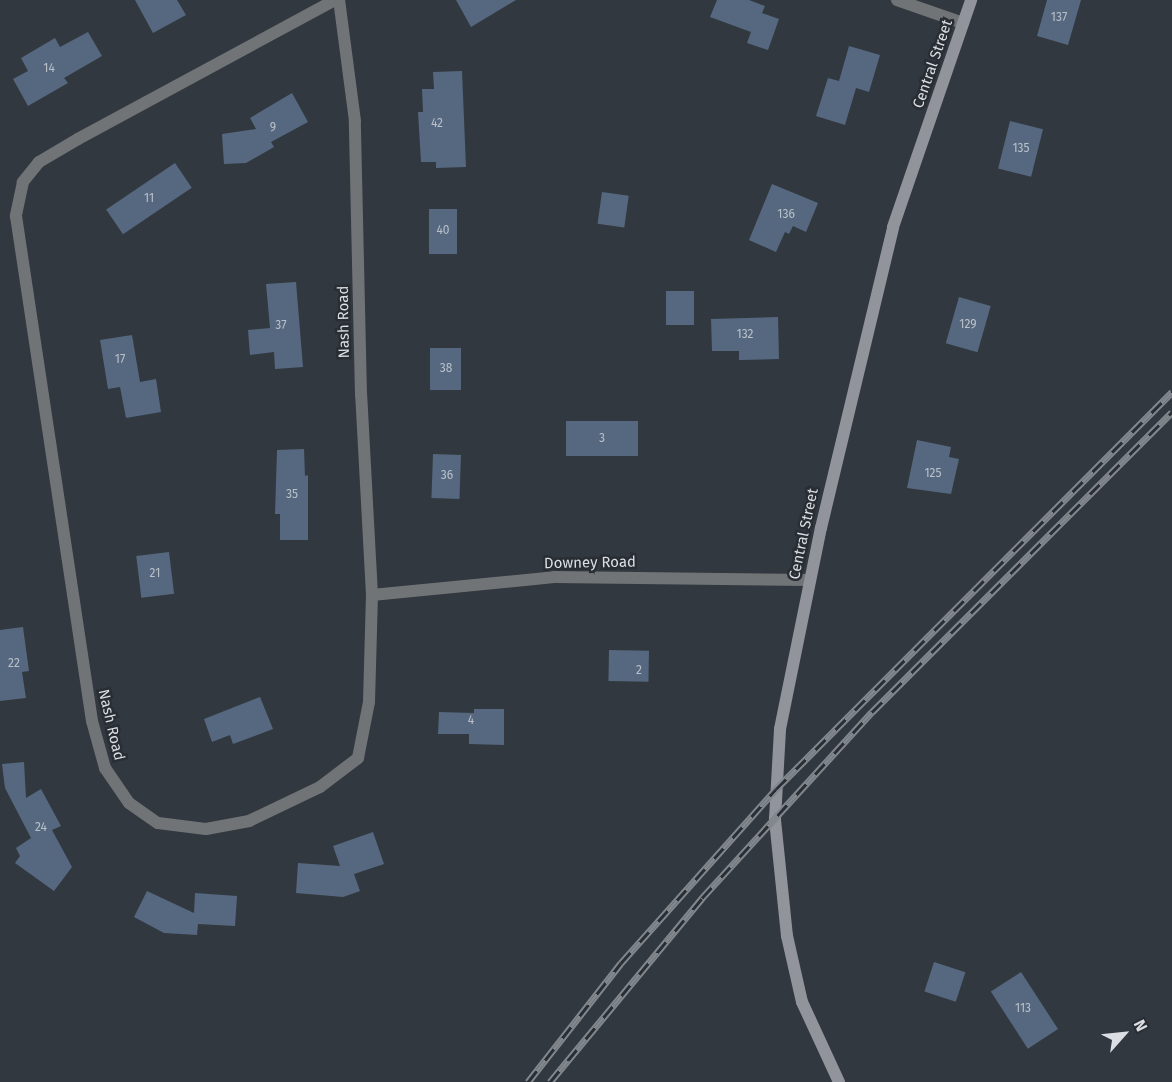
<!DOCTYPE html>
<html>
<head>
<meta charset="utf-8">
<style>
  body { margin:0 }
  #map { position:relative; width:1172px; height:1082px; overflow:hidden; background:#32383f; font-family:"Fira Sans",sans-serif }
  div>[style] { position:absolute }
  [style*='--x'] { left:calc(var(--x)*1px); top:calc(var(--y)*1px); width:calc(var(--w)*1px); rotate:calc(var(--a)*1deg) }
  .building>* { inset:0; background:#55687f; transform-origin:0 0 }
  .street>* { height:12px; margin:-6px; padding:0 6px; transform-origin:6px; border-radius:6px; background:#717477 }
  .secondary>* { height:12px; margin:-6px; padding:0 6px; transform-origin:6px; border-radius:6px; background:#91959b }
  .rail>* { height:7px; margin-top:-3.5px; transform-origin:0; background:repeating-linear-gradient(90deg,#282e34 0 14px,#82878d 0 28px); box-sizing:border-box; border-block:2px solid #82878d }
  span { translate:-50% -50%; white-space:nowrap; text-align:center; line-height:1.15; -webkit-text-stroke:5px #282e34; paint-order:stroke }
  .number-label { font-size:12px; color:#bac0ca }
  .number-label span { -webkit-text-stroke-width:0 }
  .street-label { font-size:15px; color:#dbdee3 }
  .north { position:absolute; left:1094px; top:1004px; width:60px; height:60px; -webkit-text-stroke:4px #282e34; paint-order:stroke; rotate:63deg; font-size:16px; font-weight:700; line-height:24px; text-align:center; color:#dbdee3 }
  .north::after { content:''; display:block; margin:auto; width:21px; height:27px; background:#dbdee3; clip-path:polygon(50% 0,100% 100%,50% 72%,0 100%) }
</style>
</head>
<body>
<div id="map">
  <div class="building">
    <i style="clip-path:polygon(135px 0,177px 0,186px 15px,153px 33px)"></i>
    <i style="clip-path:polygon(456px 0,516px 0,471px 27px)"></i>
    <i style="clip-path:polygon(717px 0,749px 0,765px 6px,762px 13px,779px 19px,768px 50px,747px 43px,751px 32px,710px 17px)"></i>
    <i style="clip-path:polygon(1047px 0,1081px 0,1068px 45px,1037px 36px)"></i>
    <i style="clip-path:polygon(88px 32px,102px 56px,64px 78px,68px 83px,28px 106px,13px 79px,28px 71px,21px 58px,55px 38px,60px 47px)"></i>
    <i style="clip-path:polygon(849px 46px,880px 55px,869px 92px,856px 88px,845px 125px,816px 116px,828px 78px,839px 81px)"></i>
    <i style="clip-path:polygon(462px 71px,466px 167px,436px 168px,436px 162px,421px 162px,418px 112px,423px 112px,422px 89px,434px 89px,433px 72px)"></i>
    <i style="clip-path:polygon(292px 93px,308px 122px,271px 142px,274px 147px,246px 163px,224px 164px,222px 134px,256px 129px,250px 118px)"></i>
    <i style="left:1010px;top:121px;width:34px;height:49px;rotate:14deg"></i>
    <i style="left:175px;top:163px;width:30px;height:83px;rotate:56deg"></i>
    <i style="clip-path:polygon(772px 184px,818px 203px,806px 232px,793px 226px,789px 234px,785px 232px,776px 252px,749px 240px)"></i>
    <i style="left:602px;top:192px;width:27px;height:32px;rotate:8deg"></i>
    <i style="left:429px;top:209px;width:28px;height:45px"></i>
    <i style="clip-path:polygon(296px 282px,303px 367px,275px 369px,274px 352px,250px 355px,248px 330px,270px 328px,266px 284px)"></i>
    <i style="left:666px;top:291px;width:28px;height:34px"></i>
    <i style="left:959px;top:297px;width:33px;height:48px;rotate:16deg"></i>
    <i style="clip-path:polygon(778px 317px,779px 359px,739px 360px,739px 351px,712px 351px,711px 319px)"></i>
    <i style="clip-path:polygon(132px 335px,140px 382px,156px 379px,161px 412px,126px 418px,120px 387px,108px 389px,100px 340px)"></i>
    <i style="left:430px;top:348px;width:31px;height:42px"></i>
    <i style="left:638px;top:421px;width:35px;height:72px;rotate:90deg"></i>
    <i style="clip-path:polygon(917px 440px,951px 447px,949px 457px,959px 459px,951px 494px,907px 488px)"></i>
    <i style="clip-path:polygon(304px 449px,305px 476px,308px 475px,308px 540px,280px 540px,280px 514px,275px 514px,277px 450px)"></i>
    <i style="left:433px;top:454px;width:28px;height:44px;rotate:2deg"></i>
    <i style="left:169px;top:552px;width:42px;height:33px;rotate:83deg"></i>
    <i style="clip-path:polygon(23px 627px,29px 671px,22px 672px,26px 698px,0 701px,0 630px)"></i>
    <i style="left:609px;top:650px;width:40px;height:31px;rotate:1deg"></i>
    <i style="clip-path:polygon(260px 697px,273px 729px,233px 744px,230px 735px,212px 742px,204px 719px)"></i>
    <i style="clip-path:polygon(474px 709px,504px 709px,504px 745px,469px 744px,469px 734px,438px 734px,439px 712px,474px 713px)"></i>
    <i style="clip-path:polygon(24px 762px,26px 798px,41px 789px,61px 826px,52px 830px,72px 867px,54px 891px,15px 863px,20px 856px,16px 848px,31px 838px,5px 788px,2px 764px)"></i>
    <i style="clip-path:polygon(373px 832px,384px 864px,354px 874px,360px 891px,343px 897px,296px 893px,298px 863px,340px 866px,333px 846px)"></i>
    <i style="clip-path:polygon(147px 891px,194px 913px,195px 893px,237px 896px,235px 926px,198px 924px,197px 935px,164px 933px,134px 917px)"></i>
    <i style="left:934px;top:962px;width:33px;height:31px;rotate:18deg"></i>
    <i style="left:1021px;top:972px;width:68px;height:36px;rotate:57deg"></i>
  </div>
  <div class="street">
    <i style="--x:335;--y:0;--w:292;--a:151.6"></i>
    <i style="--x:78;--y:139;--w:45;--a:149.5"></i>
    <i style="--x:39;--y:162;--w:26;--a:129"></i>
    <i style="--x:23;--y:182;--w:35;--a:102"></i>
    <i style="--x:16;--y:216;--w:511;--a:81.44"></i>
    <i style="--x:92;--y:721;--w:49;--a:74.5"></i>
    <i style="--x:105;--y:768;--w:42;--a:55.6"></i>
    <i style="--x:129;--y:803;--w:35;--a:35"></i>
    <i style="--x:158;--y:823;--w:48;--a:7.1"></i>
    <i style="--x:206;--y:829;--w:44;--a:-10.5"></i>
    <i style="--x:249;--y:821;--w:79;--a:-25.6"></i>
    <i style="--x:320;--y:787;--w:48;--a:-37.3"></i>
    <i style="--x:358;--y:758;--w:57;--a:-78.9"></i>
    <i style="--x:369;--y:702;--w:107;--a:-88.4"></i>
    <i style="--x:372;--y:595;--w:200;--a:-93.1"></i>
    <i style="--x:361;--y:395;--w:274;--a:-91.3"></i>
    <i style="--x:355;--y:121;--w:122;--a:-97.5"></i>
    <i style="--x:897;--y:0;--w:70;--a:19.2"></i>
    <i style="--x:372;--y:595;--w:183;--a:-5.6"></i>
    <i style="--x:554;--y:577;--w:255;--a:0.7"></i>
  </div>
  <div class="secondary">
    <i style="--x:839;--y:1082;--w:88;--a:-114.8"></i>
    <i style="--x:802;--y:1002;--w:68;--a:-102.8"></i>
    <i style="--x:787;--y:936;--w:118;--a:-95.9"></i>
    <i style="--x:775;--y:819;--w:90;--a:-86.8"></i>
    <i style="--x:780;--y:729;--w:205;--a:-78.5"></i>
    <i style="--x:821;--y:528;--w:309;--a:-76.5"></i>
    <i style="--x:893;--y:227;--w:240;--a:-71"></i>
  </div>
  <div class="rail">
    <i style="--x:528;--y:1082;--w:151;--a:-52"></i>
    <i style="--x:621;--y:963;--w:233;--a:-48.3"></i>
    <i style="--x:776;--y:789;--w:561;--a:-45.07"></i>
    <i style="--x:550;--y:1082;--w:239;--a:-50.4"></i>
    <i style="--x:702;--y:898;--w:252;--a:-47.6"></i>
    <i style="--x:872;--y:712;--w:424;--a:-45"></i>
  </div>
  <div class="number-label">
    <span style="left:1059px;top:18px">137</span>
    <span style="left:49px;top:69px">14</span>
    <span style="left:437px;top:124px">42</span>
    <span style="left:273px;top:128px">9</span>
    <span style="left:1021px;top:149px">135</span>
    <span style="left:149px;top:199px">11</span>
    <span style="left:786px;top:215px">136</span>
    <span style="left:443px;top:231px">40</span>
    <span style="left:968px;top:325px">129</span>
    <span style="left:281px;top:326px">37</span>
    <span style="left:745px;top:335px">132</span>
    <span style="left:120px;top:360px">17</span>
    <span style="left:446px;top:369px">38</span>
    <span style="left:602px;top:439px">3</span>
    <span style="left:933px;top:474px">125</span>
    <span style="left:447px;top:476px">36</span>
    <span style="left:292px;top:495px">35</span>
    <span style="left:155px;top:574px">21</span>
    <span style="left:14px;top:664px">22</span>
    <span style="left:639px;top:671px">2</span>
    <span style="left:471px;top:721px">4</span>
    <span style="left:41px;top:828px">24</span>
    <span style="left:1023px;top:1009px">113</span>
  </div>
  <div class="street-label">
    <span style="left:933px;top:64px;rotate:-71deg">Central Street</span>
    <span style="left:344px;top:322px;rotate:-91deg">Nash Road</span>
    <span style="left:804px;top:534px;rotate:-78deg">Central Street</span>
    <span style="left:590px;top:563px;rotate:-1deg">Downey Road</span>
    <span style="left:111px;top:725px;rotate:77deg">Nash Road</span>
  </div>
  <div class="north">N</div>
</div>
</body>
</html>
